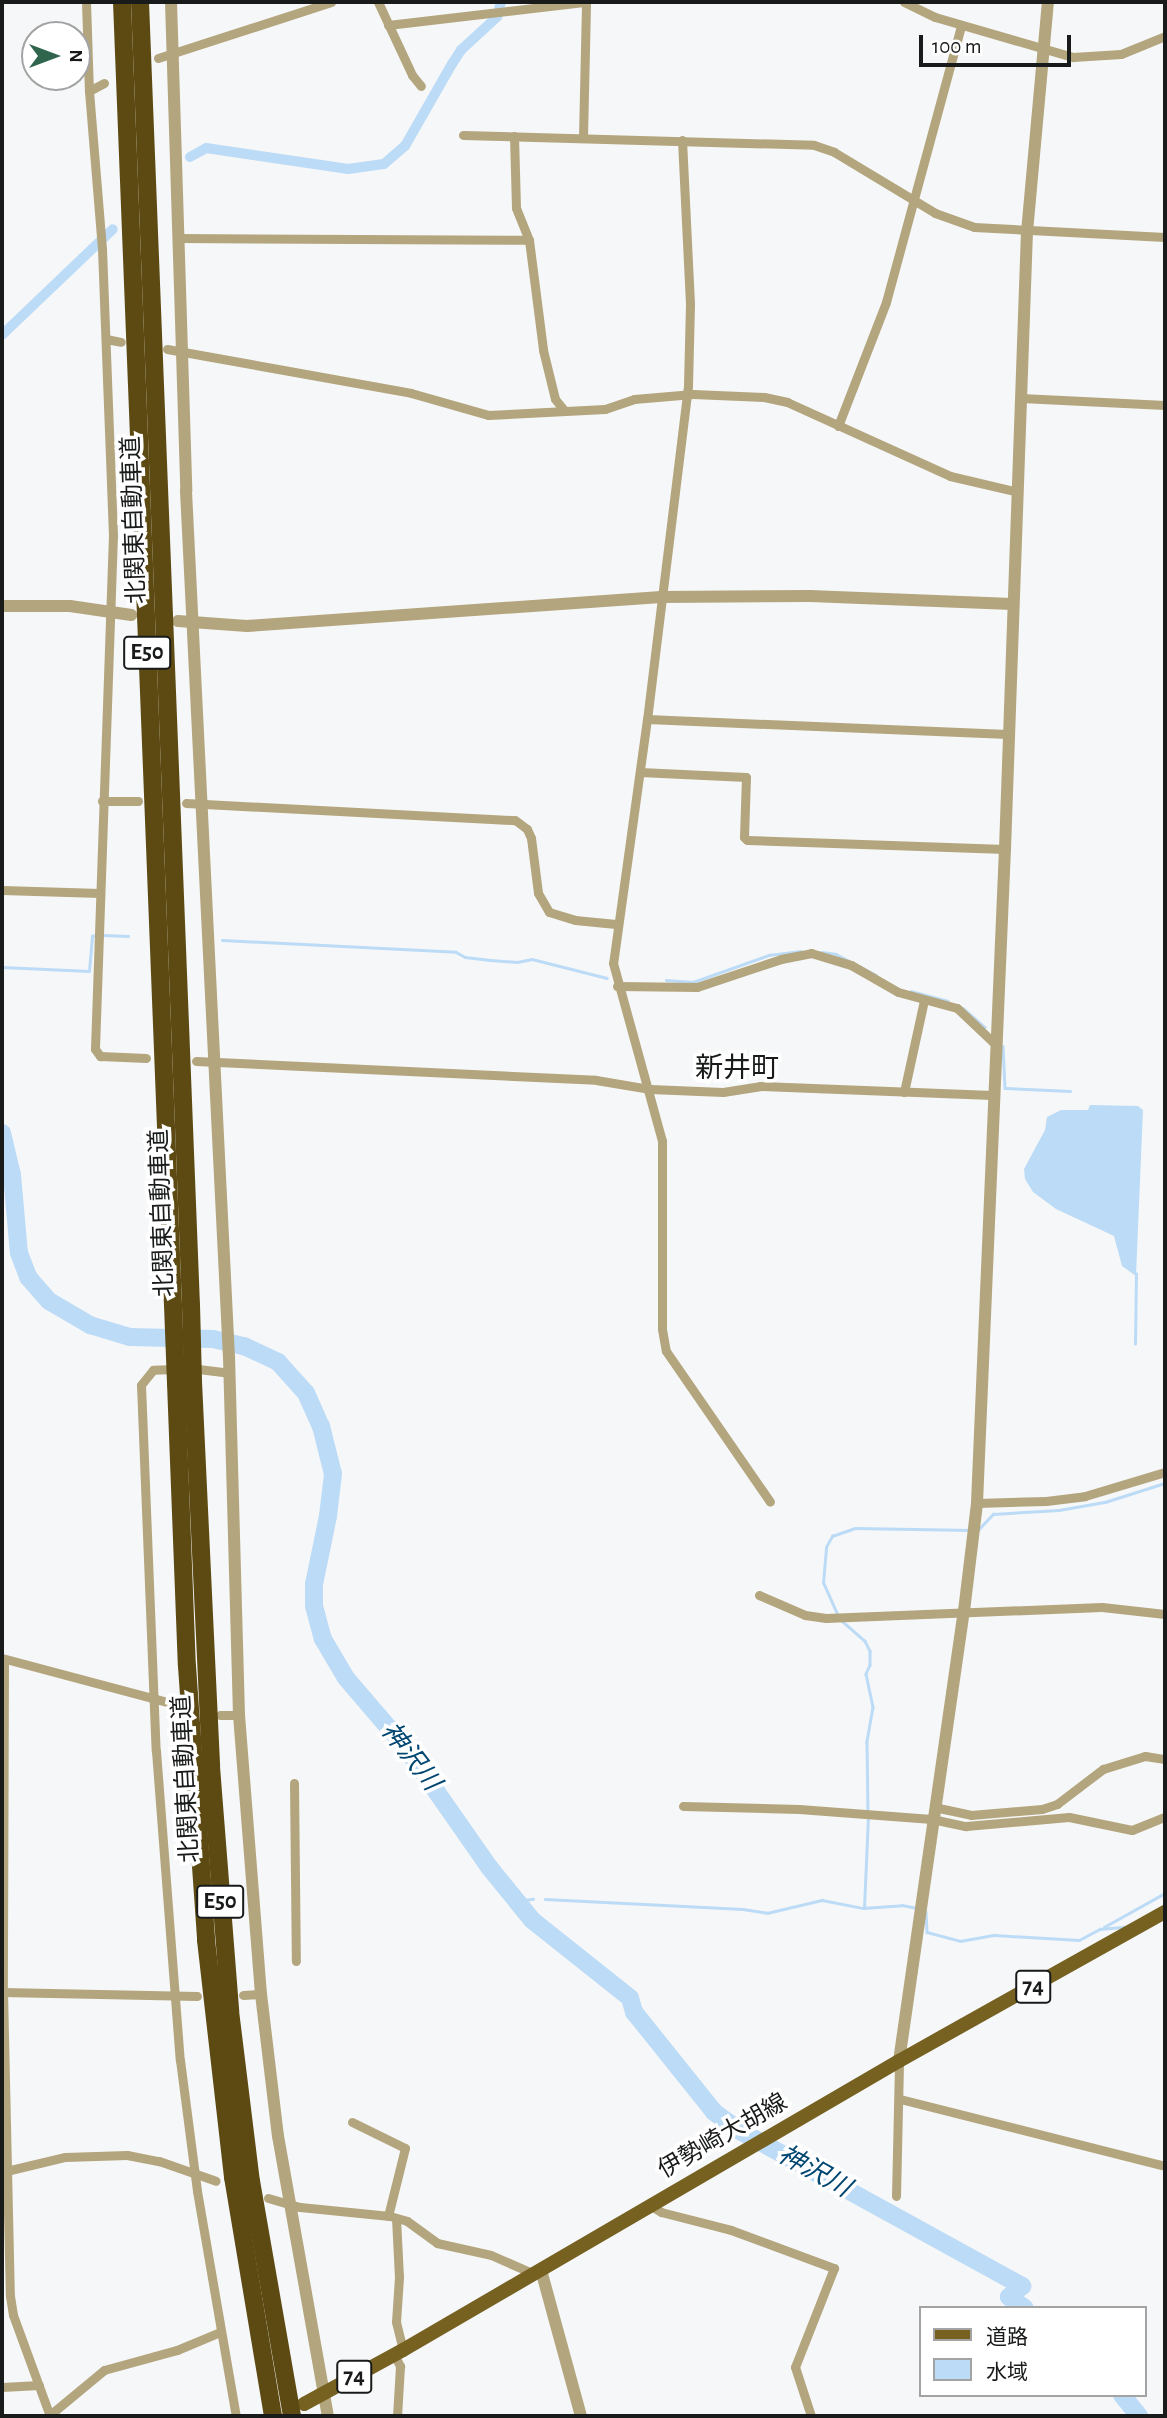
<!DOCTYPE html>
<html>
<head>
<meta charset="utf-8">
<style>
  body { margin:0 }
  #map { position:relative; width:1167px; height:2418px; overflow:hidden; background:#f6f7f8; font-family:"Alegreya Sans","Noto Sans JP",sans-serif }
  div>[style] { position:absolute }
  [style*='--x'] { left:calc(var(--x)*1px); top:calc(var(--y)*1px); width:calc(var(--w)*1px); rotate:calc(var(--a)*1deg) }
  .water>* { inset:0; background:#bcdbf6 }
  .stream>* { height:2.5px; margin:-1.25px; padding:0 1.25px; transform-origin:1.25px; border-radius:1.25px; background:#bcdbf6 }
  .canal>* { height:10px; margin:-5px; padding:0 5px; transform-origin:5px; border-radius:5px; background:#bcdbf6 }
  .river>* { height:18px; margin:-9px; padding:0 9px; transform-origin:9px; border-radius:9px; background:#bcdbf6 }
  .minor>* { height:9px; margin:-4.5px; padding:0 4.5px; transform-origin:4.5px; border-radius:4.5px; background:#b3a57d }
  .tertiary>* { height:12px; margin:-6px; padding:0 6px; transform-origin:6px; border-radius:6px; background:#b3a57d }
  .primary>* { height:14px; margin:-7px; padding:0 7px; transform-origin:7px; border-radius:7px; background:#766121 }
  .motorway>* { height:18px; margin:-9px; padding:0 9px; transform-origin:9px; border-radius:9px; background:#5c4a12 }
  .motorway-bridge>* { height:18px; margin:-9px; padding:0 9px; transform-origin:9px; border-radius:9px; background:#5c4a12 }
  span { translate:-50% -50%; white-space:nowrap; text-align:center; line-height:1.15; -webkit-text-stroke:7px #fff; paint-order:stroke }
  .shield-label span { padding:2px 5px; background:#fff; border:2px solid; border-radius:5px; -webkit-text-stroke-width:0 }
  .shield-label { font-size:23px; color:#191a1a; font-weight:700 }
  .street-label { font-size:24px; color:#191a1a }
  .water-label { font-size:26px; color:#024771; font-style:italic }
  .quarter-label { font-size:28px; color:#191a1a }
  .frame { position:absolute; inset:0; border:4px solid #191a1a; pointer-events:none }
  .legend { position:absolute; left:919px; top:2306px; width:228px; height:91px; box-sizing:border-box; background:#fff; border:2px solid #a3a3a3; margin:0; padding:9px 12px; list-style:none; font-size:21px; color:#191a1a }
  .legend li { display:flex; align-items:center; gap:14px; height:35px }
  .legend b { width:35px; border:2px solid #a3a3a3 }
  .north { position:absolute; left:21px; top:21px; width:70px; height:70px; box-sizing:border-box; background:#fff; border:2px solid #a3a3a3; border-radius:50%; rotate:90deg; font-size:19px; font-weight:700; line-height:28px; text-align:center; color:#191a1a }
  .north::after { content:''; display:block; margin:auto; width:24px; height:32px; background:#2f654c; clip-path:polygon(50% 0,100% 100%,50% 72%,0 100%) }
  .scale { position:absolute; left:919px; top:35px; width:152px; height:32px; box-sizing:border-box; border:4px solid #191a1a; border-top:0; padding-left:9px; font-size:21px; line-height:24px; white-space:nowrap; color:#191a1a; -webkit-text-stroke:5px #fff; paint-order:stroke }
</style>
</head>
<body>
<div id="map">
  <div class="water">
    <i style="clip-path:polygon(1090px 1105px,1138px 1106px,1143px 1110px,1136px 1276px,1122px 1266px,1114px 1236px,1056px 1209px,1033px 1192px,1025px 1179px,1024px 1169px,1045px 1130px,1047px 1117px,1061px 1110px,1088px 1110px)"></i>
  </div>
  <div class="stream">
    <i style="--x:103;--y:935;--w:25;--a:2"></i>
    <i style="--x:222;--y:940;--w:234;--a:2.9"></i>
    <i style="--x:456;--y:952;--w:10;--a:29"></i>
    <i style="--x:465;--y:957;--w:25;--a:7"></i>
    <i style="--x:490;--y:960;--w:27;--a:4"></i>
    <i style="--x:517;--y:962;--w:15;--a:-11"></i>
    <i style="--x:532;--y:959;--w:77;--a:14.2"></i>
    <i style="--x:822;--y:952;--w:14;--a:8"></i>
    <i style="--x:836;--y:954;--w:45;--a:27.7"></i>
    <i style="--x:2;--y:967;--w:87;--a:2.6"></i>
    <i style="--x:89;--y:971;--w:35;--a:-85"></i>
    <i style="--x:92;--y:936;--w:4;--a:-14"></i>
    <i style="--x:666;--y:980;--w:27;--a:4"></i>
    <i style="--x:693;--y:982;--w:81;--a:-19.6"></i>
    <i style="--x:769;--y:955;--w:32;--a:-7"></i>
    <i style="--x:911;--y:991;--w:38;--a:15"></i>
    <i style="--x:963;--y:1008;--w:29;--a:41"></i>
    <i style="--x:1003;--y:1046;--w:42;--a:87.3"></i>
    <i style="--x:1005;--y:1088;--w:65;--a:2.6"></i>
    <i style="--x:1135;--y:1344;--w:70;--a:-89.2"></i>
    <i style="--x:978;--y:1530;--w:22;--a:-47"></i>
    <i style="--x:993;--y:1514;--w:66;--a:-3.5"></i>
    <i style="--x:1059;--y:1510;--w:47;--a:-9.9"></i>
    <i style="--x:1105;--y:1502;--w:63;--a:-17.6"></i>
    <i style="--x:837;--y:1614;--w:34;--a:-114"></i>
    <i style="--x:823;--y:1583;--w:36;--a:-85"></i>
    <i style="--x:826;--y:1547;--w:13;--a:-61"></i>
    <i style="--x:832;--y:1536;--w:24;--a:-19"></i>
    <i style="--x:855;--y:1528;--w:116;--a:1"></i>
    <i style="--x:841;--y:1620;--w:32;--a:41"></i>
    <i style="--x:865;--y:1641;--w:11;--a:63"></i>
    <i style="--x:870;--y:1651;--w:14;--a:90"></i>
    <i style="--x:870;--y:1665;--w:10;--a:114"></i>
    <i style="--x:866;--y:1674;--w:34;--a:78"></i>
    <i style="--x:873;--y:1707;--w:36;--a:100"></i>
    <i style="--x:867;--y:1742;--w:69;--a:89.2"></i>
    <i style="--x:545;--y:1899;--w:198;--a:2.9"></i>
    <i style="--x:743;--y:1909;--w:24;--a:9"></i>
    <i style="--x:767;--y:1913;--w:57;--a:-13.3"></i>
    <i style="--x:822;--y:1900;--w:42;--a:11"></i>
    <i style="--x:863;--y:1908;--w:39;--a:-4"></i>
    <i style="--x:902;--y:1905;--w:15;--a:11"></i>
    <i style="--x:518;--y:1901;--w:15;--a:-8"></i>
    <i style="--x:864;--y:1908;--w:90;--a:-87.5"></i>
    <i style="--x:926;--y:1912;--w:20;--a:87"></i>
    <i style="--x:927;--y:1932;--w:34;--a:15"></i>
    <i style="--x:960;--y:1941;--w:35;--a:-10"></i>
    <i style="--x:994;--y:1935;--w:85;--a:3.4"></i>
    <i style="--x:1079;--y:1940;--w:24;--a:-28"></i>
    <i style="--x:1100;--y:1929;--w:25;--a:-5"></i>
    <i style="--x:1104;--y:1927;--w:70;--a:-29.1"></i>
  </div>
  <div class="canal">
    <i style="--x:190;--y:157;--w:18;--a:-29"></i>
    <i style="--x:206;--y:148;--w:144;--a:8.4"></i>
    <i style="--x:348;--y:169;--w:36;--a:-8"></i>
    <i style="--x:384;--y:164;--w:28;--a:-41"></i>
    <i style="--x:405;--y:146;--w:95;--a:-60.2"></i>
    <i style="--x:452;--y:64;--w:17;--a:-57"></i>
    <i style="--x:461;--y:50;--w:49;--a:-42.5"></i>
    <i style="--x:497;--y:17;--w:16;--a:-75"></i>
    <i style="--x:2;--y:335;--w:153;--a:-43.7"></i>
  </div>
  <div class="river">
    <i style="--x:2;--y:1133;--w:43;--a:76.6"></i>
    <i style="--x:12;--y:1175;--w:78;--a:84.9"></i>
    <i style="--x:19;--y:1253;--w:26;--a:69"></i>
    <i style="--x:28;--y:1277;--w:32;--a:49"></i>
    <i style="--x:49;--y:1301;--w:48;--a:30.3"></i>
    <i style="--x:90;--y:1325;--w:42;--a:16.7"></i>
    <i style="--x:130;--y:1337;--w:83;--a:1.4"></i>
    <i style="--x:213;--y:1339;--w:32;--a:13"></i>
    <i style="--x:244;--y:1346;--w:38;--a:25"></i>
    <i style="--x:278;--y:1362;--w:42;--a:47.9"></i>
    <i style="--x:306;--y:1393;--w:36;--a:66"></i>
    <i style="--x:321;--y:1426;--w:49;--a:76"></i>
    <i style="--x:333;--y:1474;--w:42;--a:96.8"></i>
    <i style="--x:328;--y:1516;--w:69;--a:101.6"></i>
    <i style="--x:314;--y:1584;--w:22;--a:90"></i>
    <i style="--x:314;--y:1606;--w:34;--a:75"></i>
    <i style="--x:323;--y:1639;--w:45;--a:59.5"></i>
    <i style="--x:346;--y:1678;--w:92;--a:49.4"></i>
    <i style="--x:406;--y:1748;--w:145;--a:55.1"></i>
    <i style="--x:489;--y:1867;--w:68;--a:50.9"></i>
    <i style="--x:532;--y:1920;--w:125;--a:38.5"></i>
    <i style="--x:630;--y:1998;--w:15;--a:74"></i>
    <i style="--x:634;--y:2012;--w:128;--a:51.3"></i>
    <i style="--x:714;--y:2112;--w:34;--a:36"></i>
    <i style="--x:742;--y:2132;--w:320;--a:28.8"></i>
    <i style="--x:1022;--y:2286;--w:17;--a:140"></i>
    <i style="--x:1009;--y:2297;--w:19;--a:35"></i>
    <i style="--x:1122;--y:2395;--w:27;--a:51"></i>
  </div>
  <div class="minor">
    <i style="--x:86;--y:2;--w:89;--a:88.1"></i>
    <i style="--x:89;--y:91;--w:159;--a:85.3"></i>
    <i style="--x:102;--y:249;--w:286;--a:87.8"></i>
    <i style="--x:113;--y:535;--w:514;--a:92.01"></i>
    <i style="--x:95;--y:1049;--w:9;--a:54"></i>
    <i style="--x:100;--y:1056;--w:46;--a:2.5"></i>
    <i style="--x:378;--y:2;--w:81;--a:65"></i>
    <i style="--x:412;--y:75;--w:14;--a:51"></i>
    <i style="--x:904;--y:2;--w:34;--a:26"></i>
    <i style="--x:935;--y:17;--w:144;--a:16.2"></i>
    <i style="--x:1073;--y:57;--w:48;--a:-3.6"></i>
    <i style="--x:1121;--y:54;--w:48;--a:-22.2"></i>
    <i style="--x:388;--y:25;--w:197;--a:-6.7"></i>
    <i style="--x:158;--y:58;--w:182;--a:-17.9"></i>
    <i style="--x:89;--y:91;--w:17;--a:-28"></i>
    <i style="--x:463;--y:135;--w:351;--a:1.6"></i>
    <i style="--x:814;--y:145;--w:21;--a:19"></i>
    <i style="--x:834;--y:152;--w:118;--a:31.1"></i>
    <i style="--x:935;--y:213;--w:41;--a:19.7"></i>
    <i style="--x:974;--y:227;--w:191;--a:3"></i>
    <i style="--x:514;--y:136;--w:72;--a:88.4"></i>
    <i style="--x:516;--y:208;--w:35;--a:68"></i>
    <i style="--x:529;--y:240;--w:111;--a:82.7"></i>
    <i style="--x:543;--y:350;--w:50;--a:76.2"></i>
    <i style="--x:555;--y:399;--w:13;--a:51"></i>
    <i style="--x:583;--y:137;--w:135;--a:-88.7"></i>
    <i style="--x:682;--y:140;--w:164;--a:87.2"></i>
    <i style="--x:690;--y:304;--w:82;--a:91.4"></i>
    <i style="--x:688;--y:386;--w:336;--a:97"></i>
    <i style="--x:647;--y:719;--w:246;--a:97.9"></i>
    <i style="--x:613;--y:963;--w:185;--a:74.6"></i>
    <i style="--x:662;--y:1141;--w:188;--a:90"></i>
    <i style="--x:662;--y:1329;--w:22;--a:80"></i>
    <i style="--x:666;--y:1351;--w:183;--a:55.4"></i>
    <i style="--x:178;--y:238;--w:351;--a:0.3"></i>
    <i style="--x:106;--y:339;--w:15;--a:11"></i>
    <i style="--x:167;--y:349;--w:248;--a:10.2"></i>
    <i style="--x:411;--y:393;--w:80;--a:15.9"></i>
    <i style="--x:488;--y:415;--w:117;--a:-2.9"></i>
    <i style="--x:605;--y:409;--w:31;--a:-19"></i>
    <i style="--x:634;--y:399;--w:59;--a:-4.8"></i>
    <i style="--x:693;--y:394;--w:71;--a:2.4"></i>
    <i style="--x:764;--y:397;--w:24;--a:12"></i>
    <i style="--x:787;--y:402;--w:179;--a:24.4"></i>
    <i style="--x:950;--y:476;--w:70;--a:13.2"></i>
    <i style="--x:1021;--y:398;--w:144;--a:2.8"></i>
    <i style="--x:838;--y:426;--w:133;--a:-68.8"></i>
    <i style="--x:886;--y:302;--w:287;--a:-74.8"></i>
    <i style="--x:647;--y:719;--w:361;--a:2.4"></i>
    <i style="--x:640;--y:772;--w:106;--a:2.7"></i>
    <i style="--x:746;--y:777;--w:60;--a:91.9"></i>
    <i style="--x:744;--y:837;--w:4;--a:45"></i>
    <i style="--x:747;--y:840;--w:258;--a:2"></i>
    <i style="--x:102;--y:801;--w:36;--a:0"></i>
    <i style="--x:186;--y:803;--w:329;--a:3"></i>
    <i style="--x:515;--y:820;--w:15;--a:37"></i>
    <i style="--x:527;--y:829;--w:10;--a:66"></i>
    <i style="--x:531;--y:838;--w:55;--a:82.7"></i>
    <i style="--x:538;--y:893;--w:22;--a:60"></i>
    <i style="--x:549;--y:912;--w:27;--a:17"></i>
    <i style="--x:575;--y:920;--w:41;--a:5.6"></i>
    <i style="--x:2;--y:890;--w:98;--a:1.8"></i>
    <i style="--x:617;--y:986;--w:80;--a:0.7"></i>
    <i style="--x:697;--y:987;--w:89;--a:-18.4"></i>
    <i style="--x:781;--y:959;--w:31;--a:-11"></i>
    <i style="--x:811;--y:953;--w:42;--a:16.7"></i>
    <i style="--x:851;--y:965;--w:54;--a:29.9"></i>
    <i style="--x:898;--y:992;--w:61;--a:15.2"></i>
    <i style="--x:957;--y:1008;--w:52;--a:43.5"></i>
    <i style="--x:196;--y:1061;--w:400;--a:2.7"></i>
    <i style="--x:596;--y:1080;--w:55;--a:9.5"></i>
    <i style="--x:650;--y:1089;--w:73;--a:2.4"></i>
    <i style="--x:723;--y:1092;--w:37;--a:-9"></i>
    <i style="--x:760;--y:1086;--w:232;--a:2.2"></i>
    <i style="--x:904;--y:1092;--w:94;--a:-77.7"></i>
    <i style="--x:190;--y:1368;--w:39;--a:7"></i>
    <i style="--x:176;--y:1369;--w:23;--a:178"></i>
    <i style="--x:153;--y:1370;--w:19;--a:129"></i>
    <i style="--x:141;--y:1385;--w:366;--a:87.7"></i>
    <i style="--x:156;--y:1751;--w:310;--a:85.6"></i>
    <i style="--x:180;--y:2060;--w:132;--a:82.6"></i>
    <i style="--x:197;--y:2191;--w:228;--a:80.2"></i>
    <i style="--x:977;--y:1503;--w:69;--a:-1.7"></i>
    <i style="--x:1046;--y:1501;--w:39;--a:-7"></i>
    <i style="--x:1085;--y:1496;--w:84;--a:-16.7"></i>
    <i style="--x:759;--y:1595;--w:50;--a:23.5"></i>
    <i style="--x:805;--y:1615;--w:21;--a:8"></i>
    <i style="--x:826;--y:1618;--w:276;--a:-2.3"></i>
    <i style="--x:1102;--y:1607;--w:63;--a:6.3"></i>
    <i style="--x:2;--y:1658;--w:183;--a:14.9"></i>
    <i style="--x:4;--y:1659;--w:333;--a:90.2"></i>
    <i style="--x:3;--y:1992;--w:304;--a:88.7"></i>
    <i style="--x:10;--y:2296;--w:19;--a:81"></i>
    <i style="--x:13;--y:2315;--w:108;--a:69.9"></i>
    <i style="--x:220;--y:1715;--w:19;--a:0"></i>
    <i style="--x:294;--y:1783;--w:178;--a:89.4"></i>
    <i style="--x:683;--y:1806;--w:116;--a:1.5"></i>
    <i style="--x:799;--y:1809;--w:133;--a:4.3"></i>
    <i style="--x:932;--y:1819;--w:35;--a:12"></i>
    <i style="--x:966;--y:1826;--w:103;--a:-5"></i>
    <i style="--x:1069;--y:1817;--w:64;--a:11.7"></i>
    <i style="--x:1132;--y:1830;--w:35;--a:-22"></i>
    <i style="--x:934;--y:1807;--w:38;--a:12"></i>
    <i style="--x:971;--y:1815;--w:71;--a:-4.8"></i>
    <i style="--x:1042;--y:1809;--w:16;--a:-18"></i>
    <i style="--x:1057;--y:1804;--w:58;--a:-37.3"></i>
    <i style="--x:1103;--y:1769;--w:44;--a:-17.2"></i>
    <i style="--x:1145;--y:1756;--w:20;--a:9"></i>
    <i style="--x:2;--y:1992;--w:195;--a:1.2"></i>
    <i style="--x:243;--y:1995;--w:18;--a:-3"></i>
    <i style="--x:900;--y:2099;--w:273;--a:14.2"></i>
    <i style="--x:352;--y:2122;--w:59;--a:26.1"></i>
    <i style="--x:405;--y:2148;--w:70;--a:104"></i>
    <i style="--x:2;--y:2172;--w:65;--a:-13.4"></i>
    <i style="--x:65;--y:2157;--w:62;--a:-1.8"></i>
    <i style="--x:127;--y:2155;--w:33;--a:11"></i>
    <i style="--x:159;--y:2161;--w:60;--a:19.3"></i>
    <i style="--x:896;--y:2196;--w:135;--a:-88.7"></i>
    <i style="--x:268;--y:2198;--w:33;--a:16"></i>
    <i style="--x:300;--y:2207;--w:90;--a:5.7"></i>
    <i style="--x:390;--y:2216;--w:18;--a:16"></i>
    <i style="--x:407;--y:2221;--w:37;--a:36"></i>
    <i style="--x:437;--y:2243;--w:55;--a:12.5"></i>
    <i style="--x:491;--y:2255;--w:47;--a:23.8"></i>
    <i style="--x:651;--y:2206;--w:12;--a:31"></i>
    <i style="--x:661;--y:2212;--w:72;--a:14.4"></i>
    <i style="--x:731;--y:2230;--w:110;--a:20.3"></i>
    <i style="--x:834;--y:2268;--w:106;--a:111.5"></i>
    <i style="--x:795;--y:2367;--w:52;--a:71.9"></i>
    <i style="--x:396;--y:2218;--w:59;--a:87.1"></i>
    <i style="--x:399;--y:2277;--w:45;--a:93.8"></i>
    <i style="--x:396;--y:2322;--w:29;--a:76"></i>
    <i style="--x:394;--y:2355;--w:13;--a:61"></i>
    <i style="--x:400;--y:2366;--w:50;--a:93.4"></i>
    <i style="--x:2;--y:2387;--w:37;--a:-3"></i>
    <i style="--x:51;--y:2414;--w:69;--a:-39.7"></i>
    <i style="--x:104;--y:2370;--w:76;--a:-15.3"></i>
    <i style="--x:177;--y:2350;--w:47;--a:-22.7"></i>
  </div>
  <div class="tertiary">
    <i style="--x:171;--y:2;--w:489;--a:88.2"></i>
    <i style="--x:186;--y:491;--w:867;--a:87.16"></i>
    <i style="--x:229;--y:1357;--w:358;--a:88.4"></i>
    <i style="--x:239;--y:1715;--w:280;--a:85.5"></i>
    <i style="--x:261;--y:1994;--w:143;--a:83.2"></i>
    <i style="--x:278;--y:2136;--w:284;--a:79.9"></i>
    <i style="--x:2;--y:606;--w:68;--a:0"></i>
    <i style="--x:70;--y:606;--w:62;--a:8.4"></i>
    <i style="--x:178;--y:621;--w:69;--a:4.1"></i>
    <i style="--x:247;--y:626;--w:415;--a:-4"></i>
    <i style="--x:661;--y:597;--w:149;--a:-0.4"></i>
    <i style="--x:810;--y:596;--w:202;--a:2.3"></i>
    <i style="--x:899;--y:2061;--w:455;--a:-81.8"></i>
    <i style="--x:964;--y:1611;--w:109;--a:-83.1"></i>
    <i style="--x:977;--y:1503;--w:655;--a:-87.55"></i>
    <i style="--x:1005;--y:849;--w:617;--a:-87.96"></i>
    <i style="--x:1027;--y:232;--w:231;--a:-84.8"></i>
    <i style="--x:541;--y:2270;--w:151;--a:74.7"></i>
  </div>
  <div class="primary">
    <i style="--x:304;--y:2404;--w:113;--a:-28.6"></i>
    <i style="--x:403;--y:2350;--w:574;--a:-30.23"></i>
    <i style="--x:899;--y:2061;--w:305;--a:-29.3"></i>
  </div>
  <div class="motorway">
    <i style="--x:122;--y:2;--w:1304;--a:87.76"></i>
    <i style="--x:140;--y:2;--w:1304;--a:87.76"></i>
    <i style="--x:193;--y:1382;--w:385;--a:87.3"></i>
    <i style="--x:211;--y:1767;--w:245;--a:85.5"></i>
    <i style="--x:230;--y:2011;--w:171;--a:83"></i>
    <i style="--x:251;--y:2181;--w:239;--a:80.1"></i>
    <i style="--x:176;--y:1383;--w:283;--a:87.8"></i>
    <i style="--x:187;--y:1666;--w:275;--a:86"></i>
    <i style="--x:206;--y:1940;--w:239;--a:83.5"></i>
    <i style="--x:233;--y:2177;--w:242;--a:80.5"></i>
  </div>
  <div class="motorway-bridge">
    <i style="--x:173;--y:1305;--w:78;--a:87.8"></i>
    <i style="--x:191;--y:1305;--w:77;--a:88.5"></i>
  </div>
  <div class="shield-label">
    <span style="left:147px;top:653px">E50</span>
    <span style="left:220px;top:1902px">E50</span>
    <span style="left:1033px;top:1987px">74</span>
    <span style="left:354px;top:2377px">74</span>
  </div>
  <div class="street-label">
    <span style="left:135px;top:520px;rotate:-92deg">北関東自動車道</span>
    <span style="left:163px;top:1213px;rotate:-92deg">北関東自動車道</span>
    <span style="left:187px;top:1779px;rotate:-93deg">北関東自動車道</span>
    <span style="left:723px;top:2137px;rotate:-30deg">伊勢崎大胡線</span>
  </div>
  <div class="water-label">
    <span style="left:410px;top:1757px;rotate:52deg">神沢川</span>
    <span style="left:814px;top:2172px;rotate:29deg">神沢川</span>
  </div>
  <div class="quarter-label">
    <span style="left:737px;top:1069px">新井町</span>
  </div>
  <div class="frame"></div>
  <ul class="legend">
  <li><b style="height:9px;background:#766121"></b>道路</li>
  <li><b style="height:19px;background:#bcdbf6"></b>水域</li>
  </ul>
  <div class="north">N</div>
  <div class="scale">100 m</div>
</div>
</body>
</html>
